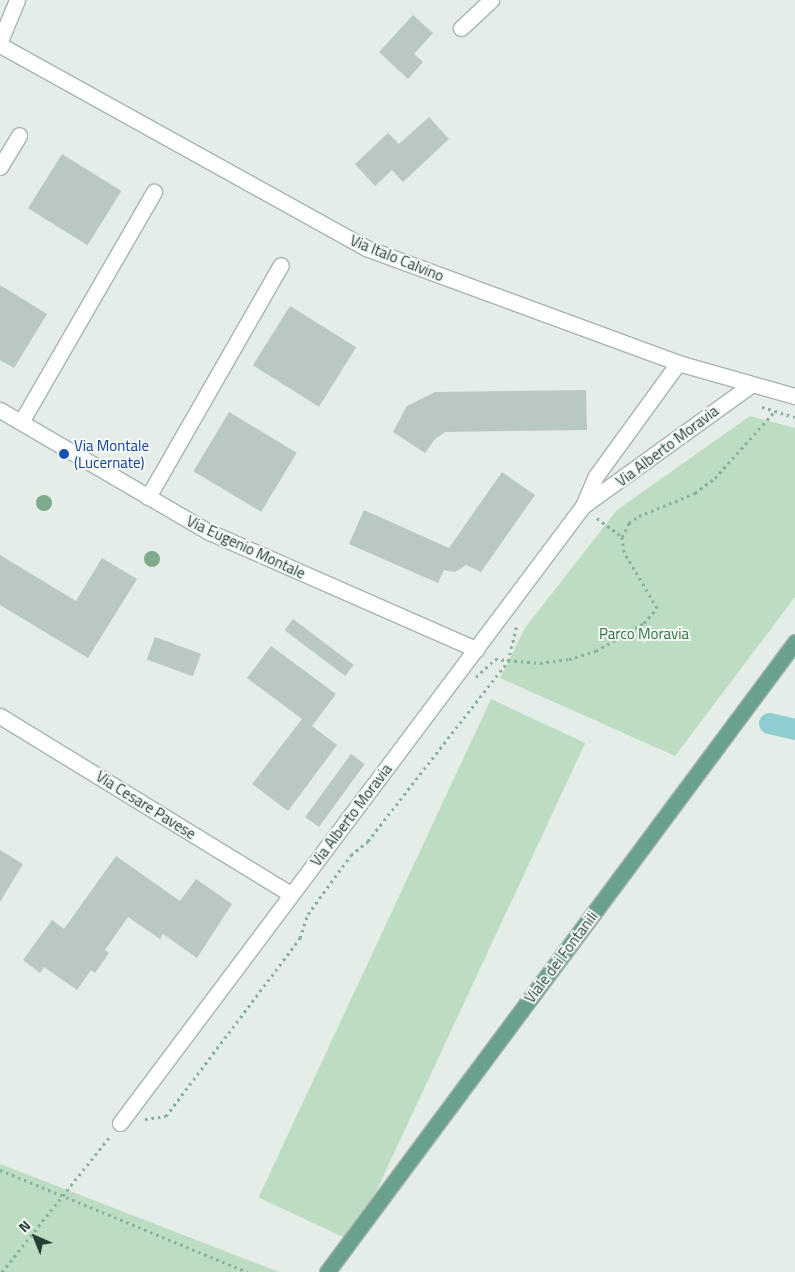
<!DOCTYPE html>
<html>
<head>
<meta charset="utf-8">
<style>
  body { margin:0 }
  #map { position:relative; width:795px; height:1272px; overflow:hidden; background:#e4ede8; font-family:"Titillium Web",sans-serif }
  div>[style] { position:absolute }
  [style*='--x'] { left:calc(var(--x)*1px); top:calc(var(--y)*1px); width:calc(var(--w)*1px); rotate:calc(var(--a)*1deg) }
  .green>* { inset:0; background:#bdddc2; transform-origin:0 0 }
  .canal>* { height:21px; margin:-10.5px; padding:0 10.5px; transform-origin:10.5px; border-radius:10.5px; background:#8eced0 }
  .building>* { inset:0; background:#b9c8c0; transform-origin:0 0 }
  .path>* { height:3px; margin-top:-1.5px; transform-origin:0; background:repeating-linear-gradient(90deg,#85b09d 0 2.5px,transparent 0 6.5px) }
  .roads { filter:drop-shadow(1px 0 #a7b5ae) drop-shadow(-1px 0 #a7b5ae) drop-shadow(0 1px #a7b5ae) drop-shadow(0 -1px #a7b5ae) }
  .minor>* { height:15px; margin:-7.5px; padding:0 7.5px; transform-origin:7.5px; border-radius:7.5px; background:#fff }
  .major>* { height:15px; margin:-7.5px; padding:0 7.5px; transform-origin:7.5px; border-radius:7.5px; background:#6aa18c }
  .trees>* { width:16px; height:16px; margin:-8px; border-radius:50%; background:#80aa8c }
  .dots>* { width:14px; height:14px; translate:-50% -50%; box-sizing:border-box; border:2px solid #f4f9f6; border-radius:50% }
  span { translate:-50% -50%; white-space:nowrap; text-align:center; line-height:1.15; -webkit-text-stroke:4px #f4f9f6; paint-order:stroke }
  .street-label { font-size:15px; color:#243e34 }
  .transit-label { font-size:15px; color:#164399 }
  .left { translate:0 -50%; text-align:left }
  .park-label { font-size:15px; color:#2f7441 }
  .north { position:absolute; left:10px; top:1212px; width:50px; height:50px; -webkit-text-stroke:4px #f4f9f6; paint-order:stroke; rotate:316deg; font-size:14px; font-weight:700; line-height:20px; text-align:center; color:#243e34 }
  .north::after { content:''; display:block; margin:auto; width:18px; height:22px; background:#243e34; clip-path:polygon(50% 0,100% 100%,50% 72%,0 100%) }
</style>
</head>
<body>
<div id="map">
  <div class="green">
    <i style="clip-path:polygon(750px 416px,795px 428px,795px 597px,675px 756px,500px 678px,525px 628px,617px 510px)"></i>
    <i style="left:491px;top:699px;width:104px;height:550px;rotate:25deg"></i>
    <i style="clip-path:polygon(0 1164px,279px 1272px,0 1272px)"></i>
  </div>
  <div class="canal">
    <i style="--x:769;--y:723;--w:27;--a:13"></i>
  </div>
  <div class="building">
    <i style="clip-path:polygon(413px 15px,433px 33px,414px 54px,423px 62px,408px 79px,379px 52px)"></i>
    <i style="clip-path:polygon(429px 117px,449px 139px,403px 182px,392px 170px,375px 186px,355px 164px,388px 133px,399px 144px)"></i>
    <i style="left:62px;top:154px;width:70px;height:64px;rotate:32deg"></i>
    <i style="clip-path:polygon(0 285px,47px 314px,14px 368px,0 360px)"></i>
    <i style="left:290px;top:306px;width:78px;height:70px;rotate:32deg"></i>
    <i style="clip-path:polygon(586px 390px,587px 430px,445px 432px,435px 439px,425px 453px,393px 432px,407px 406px,435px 392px)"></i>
    <i style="left:229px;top:412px;width:79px;height:69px;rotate:31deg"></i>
    <i style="clip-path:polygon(502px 472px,535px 495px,481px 572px,466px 565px,455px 572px,444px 570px,438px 583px,349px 544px,364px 510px,449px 548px)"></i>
    <i style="clip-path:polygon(0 555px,76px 601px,102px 558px,137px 579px,88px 658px,0 605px)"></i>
    <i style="left:293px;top:619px;width:76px;height:14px;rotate:37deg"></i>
    <i style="left:155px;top:637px;width:49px;height:24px;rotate:20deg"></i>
    <i style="clip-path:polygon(271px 646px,336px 694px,312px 726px,337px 745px,288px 811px,252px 784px,302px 719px,247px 678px)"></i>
    <i style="left:351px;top:754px;width:17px;height:78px;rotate:36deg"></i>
    <i style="clip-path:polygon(0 850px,23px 864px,0 902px)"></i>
    <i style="clip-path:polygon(116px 856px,180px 901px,196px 879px,232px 904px,197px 958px,163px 934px,160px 939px,128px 917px,105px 950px,109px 953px,95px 973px,91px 970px,77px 990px,44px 967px,40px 973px,23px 960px,52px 920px,64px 929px)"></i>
  </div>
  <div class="path">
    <i style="--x:762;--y:407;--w:34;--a:17"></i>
    <i style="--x:597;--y:518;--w:31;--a:37"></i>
    <i style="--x:476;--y:677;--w:26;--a:-43"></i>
    <i style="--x:495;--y:659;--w:45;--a:5.1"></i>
    <i style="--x:540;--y:663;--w:29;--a:-8"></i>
    <i style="--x:569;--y:659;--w:28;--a:-17"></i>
    <i style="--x:596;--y:651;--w:56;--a:-30.3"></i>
    <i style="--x:644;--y:623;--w:20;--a:-49"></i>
    <i style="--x:657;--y:608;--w:65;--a:-120.5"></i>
    <i style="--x:624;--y:552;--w:15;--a:-98"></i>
    <i style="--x:622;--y:537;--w:16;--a:-63"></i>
    <i style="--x:629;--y:523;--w:12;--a:-35"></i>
    <i style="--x:639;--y:516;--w:61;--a:-22.3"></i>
    <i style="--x:695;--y:493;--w:25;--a:-37"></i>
    <i style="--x:715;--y:478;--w:90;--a:-48.2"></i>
    <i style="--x:145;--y:1119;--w:21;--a:-8"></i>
    <i style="--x:166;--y:1116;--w:223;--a:-53"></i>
    <i style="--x:300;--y:938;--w:25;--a:-72"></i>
    <i style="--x:308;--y:914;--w:73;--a:-53.9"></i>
    <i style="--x:351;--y:855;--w:22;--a:-39"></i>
    <i style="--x:368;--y:841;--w:228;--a:-52.1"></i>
    <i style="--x:508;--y:661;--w:36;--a:-76"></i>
    <i style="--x:0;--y:1170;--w:268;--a:22.4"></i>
    <i style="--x:2;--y:1272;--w:174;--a:-51.5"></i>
  </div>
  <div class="roads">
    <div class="minor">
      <i style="--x:461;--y:28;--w:41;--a:-43"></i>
      <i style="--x:0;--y:41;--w:44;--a:-67.5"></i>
      <i style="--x:0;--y:45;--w:419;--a:29"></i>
      <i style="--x:366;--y:248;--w:333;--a:20.2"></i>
      <i style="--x:678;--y:363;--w:122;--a:15.8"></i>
      <i style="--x:0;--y:167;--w:37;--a:-59"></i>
      <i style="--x:0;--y:410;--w:242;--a:30.3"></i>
      <i style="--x:209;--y:532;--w:292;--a:23.7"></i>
      <i style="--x:21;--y:422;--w:266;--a:-60"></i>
      <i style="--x:148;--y:497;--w:267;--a:-60.2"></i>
      <i style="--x:583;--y:506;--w:207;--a:-35.8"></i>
      <i style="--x:0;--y:716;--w:341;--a:31.5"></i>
      <i style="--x:120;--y:1123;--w:771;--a:-53.12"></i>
      <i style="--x:583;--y:506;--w:33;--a:-67"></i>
      <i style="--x:596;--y:476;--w:140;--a:-54"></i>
    </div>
    <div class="major">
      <i style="--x:327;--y:1272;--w:785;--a:-53.39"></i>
    </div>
  </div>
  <div class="trees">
    <i style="left:44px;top:503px"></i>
    <i style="left:152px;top:559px"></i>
  </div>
  <div class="dots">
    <i style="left:64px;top:454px;background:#1a4fb4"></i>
  </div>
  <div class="street-label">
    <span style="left:397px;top:258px;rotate:22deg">Via Italo Calvino</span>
    <span style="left:667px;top:446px;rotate:-37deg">Via Alberto Moravia</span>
    <span style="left:246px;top:547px;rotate:25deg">Via Eugenio Montale</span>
    <span style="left:146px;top:805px;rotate:32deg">Via Cesare Pavese</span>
    <span style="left:351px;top:815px;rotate:-53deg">Via Alberto Moravia</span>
    <span style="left:561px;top:957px;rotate:-53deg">Viale dei Fontanili</span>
  </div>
  <div class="transit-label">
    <span class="left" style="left:74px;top:454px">Via Montale<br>(Lucernate)</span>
  </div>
  <div class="park-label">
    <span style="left:644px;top:634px">Parco Moravia</span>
  </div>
  <div class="north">N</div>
</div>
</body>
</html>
